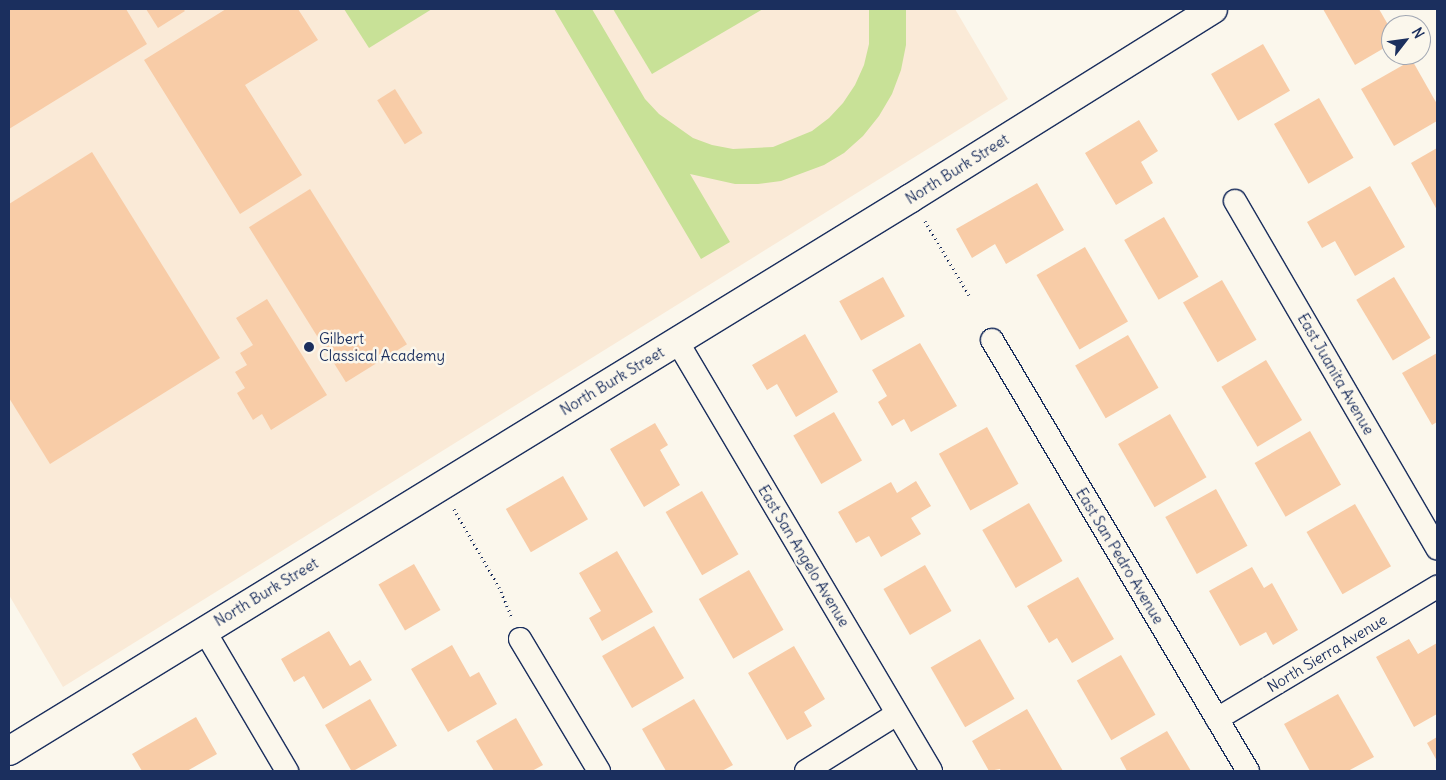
<!DOCTYPE html>
<html>
<head>
<meta charset="utf-8">
<style>
  body { margin:0 }
  #map { position:relative; width:1446px; height:780px; overflow:hidden; background:#fbf7ec; font-family:Delius,sans-serif }
  div>[style] { position:absolute }
  [style*='--x'] { left:calc(var(--x)*1px); top:calc(var(--y)*1px); width:calc(var(--w)*1px); rotate:calc(var(--a)*1deg) }
  .built>* { inset:0; background:#faead7 }
  .green>* { inset:0; background:#c8e197 }
  .building>* { inset:0; background:#f8cca7; transform-origin:0 0 }
  .path>* { height:3px; margin-top:-1.5px; transform-origin:0; background:repeating-linear-gradient(90deg,#1b2f5e 0 1px,transparent 0 5px) }
  .roads { filter:drop-shadow(1px 0 #1b2f5e) drop-shadow(-1px 0 #1b2f5e) drop-shadow(0 1px #1b2f5e) drop-shadow(0 -1px #1b2f5e) }
  .minor>* { height:22px; margin:-11px; padding:0 11px; transform-origin:11px; border-radius:11px; background:#fbf7ec }
  .tertiary>* { height:28px; margin:-14px; padding:0 14px; transform-origin:14px; border-radius:14px; background:#fbf7ec }
  .dots>* { width:14px; height:14px; translate:-50% -50%; box-sizing:border-box; border:2px solid #fbf7ec; border-radius:50% }
  span { translate:-50% -50%; white-space:nowrap; text-align:center; line-height:1.15; -webkit-text-stroke:5px #fbf7ec; paint-order:stroke }
  .street-label { font-size:15px; color:#1b2f5e }
  .poi-label { font-size:15px; color:#1b2f5e }
  .left { translate:0 -50%; text-align:left }
  .frame { position:absolute; inset:0; border:10px solid #1b2f5e; pointer-events:none }
  .north { position:absolute; left:1381px; top:15px; width:50px; height:50px; box-sizing:border-box; background:#fbf7ec; border:1px solid #a1a7b3; border-radius:50%; rotate:60deg; font-size:14px; font-weight:700; line-height:20px; text-align:center; color:#1b2f5e }
  .north::after { content:''; display:block; margin:auto; width:18px; height:22px; background:#1b2f5e; clip-path:polygon(50% 0,100% 100%,50% 72%,0 100%) }
</style>
</head>
<body>
<div id="map">
  <div class="built">
    <i style="clip-path:polygon(9px 9px,955px 9px,1008px 99px,63px 687px,9px 595px)"></i>
  </div>
  <div class="green">
    <i style="clip-path:polygon(344px 9px,432px 9px,369px 48px)"></i>
    <i style="clip-path:polygon(554px 9px,592px 9px,645px 99px,659px 114px,693px 138px,712px 145px,733px 149px,773px 147px,812px 131px,829px 118px,843px 103px,855px 85px,864px 65px,869px 44px,869px 9px,906px 9px,906px 45px,901px 70px,892px 94px,879px 116px,863px 136px,844px 153px,824px 165px,781px 181px,758px 184px,735px 184px,690px 174px,730px 242px,701px 259px)"></i>
    <i style="clip-path:polygon(613px 9px,763px 9px,652px 74px)"></i>
  </div>
  <div class="building">
    <i style="clip-path:polygon(9px 9px,126px 9px,147px 44px,9px 129px)"></i>
    <i style="clip-path:polygon(146px 9px,183px 9px,185px 11px,158px 28px)"></i>
    <i style="clip-path:polygon(226px 9px,298px 9px,318px 40px,245px 85px,302px 175px,240px 214px,144px 60px)"></i>
    <i style="clip-path:polygon(1323px 9px,1379px 9px,1391px 30px,1391px 44px,1355px 65px)"></i>
    <i style="left:1263px;top:44px;width:54px;height:60px;rotate:60deg"></i>
    <i style="clip-path:polygon(1412px 60px,1437px 104px,1437px 121px,1394px 146px,1361px 89px)"></i>
    <i style="left:395px;top:89px;width:52px;height:21px;rotate:58deg"></i>
    <i style="left:1319px;top:98px;width:69px;height:52px;rotate:60deg"></i>
    <i style="clip-path:polygon(1139px 120px,1158px 151px,1141px 162px,1153px 183px,1116px 205px,1085px 153px)"></i>
    <i style="clip-path:polygon(1437px 148px,1437px 210px,1411px 163px)"></i>
    <i style="clip-path:polygon(92px 152px,220px 358px,50px 464px,9px 398px,9px 204px)"></i>
    <i style="clip-path:polygon(1037px 183px,1064px 230px,1006px 264px,995px 244px,972px 258px,956px 229px)"></i>
    <i style="clip-path:polygon(1370px 186px,1405px 247px,1355px 276px,1335px 241px,1322px 248px,1307px 222px)"></i>
    <i style="left:310px;top:189px;width:183px;height:72px;rotate:58deg"></i>
    <i style="left:1164px;top:217px;width:69px;height:46px;rotate:60deg"></i>
    <i style="left:1085px;top:247px;width:86px;height:56px;rotate:60deg"></i>
    <i style="left:883px;top:277px;width:45px;height:50px;rotate:61deg"></i>
    <i style="left:1394px;top:277px;width:71px;height:44px;rotate:59deg"></i>
    <i style="left:1222px;top:280px;width:69px;height:45px;rotate:60deg"></i>
    <i style="clip-path:polygon(267px 299px,327px 395px,271px 430px,262px 414px,253px 420px,237px 393px,245px 388px,235px 372px,247px 365px,240px 353px,253px 345px,236px 318px)"></i>
    <i style="clip-path:polygon(805px 334px,838px 392px,796px 417px,777px 384px,767px 390px,752px 365px)"></i>
    <i style="left:1128px;top:335px;width:61px;height:61px;rotate:60deg"></i>
    <i style="clip-path:polygon(920px 343px,957px 406px,911px 432px,904px 419px,892px 426px,878px 402px,887px 396px,872px 370px)"></i>
    <i style="clip-path:polygon(1437px 353px,1437px 422px,1432px 425px,1402px 373px)"></i>
    <i style="left:1266px;top:360px;width:70px;height:52px;rotate:59deg"></i>
    <i style="left:834px;top:412px;width:56px;height:47px;rotate:60deg"></i>
    <i style="left:1170px;top:414px;width:73px;height:60px;rotate:60deg"></i>
    <i style="clip-path:polygon(655px 423px,668px 445px,660px 450px,680px 485px,644px 507px,610px 449px)"></i>
    <i style="left:987px;top:427px;width:65px;height:55px;rotate:61deg"></i>
    <i style="left:1310px;top:431px;width:62px;height:64px;rotate:60deg"></i>
    <i style="left:563px;top:476px;width:50px;height:66px;rotate:60deg"></i>
    <i style="clip-path:polygon(916px 481px,931px 506px,911px 518px,921px 534px,881px 557px,869px 536px,856px 543px,838px 512px,891px 482px,897px 493px)"></i>
    <i style="left:1216px;top:489px;width:65px;height:58px;rotate:61deg"></i>
    <i style="left:702px;top:491px;width:73px;height:42px;rotate:60deg"></i>
    <i style="left:1029px;top:503px;width:67px;height:54px;rotate:60deg"></i>
    <i style="left:1355px;top:504px;width:72px;height:56px;rotate:60deg"></i>
    <i style="clip-path:polygon(617px 551px,653px 612px,602px 641px,589px 618px,601px 611px,579px 573px)"></i>
    <i style="left:414px;top:564px;width:53px;height:41px;rotate:60deg"></i>
    <i style="left:925px;top:565px;width:53px;height:48px;rotate:60deg"></i>
    <i style="clip-path:polygon(1252px 567px,1264px 588px,1272px 583px,1298px 630px,1273px 645px,1266px 632px,1240px 646px,1209px 591px)"></i>
    <i style="left:749px;top:570px;width:69px;height:58px;rotate:60deg"></i>
    <i style="clip-path:polygon(1078px 577px,1114px 639px,1072px 663px,1057px 638px,1049px 643px,1027px 606px)"></i>
    <i style="left:654px;top:626px;width:60px;height:60px;rotate:60deg"></i>
    <i style="clip-path:polygon(329px 631px,350px 666px,360px 660px,372px 680px,323px 709px,304px 676px,294px 682px,281px 659px)"></i>
    <i style="left:980px;top:639px;width:69px;height:57px;rotate:60deg"></i>
    <i style="clip-path:polygon(1409px 639px,1418px 654px,1437px 643px,1437px 714px,1414px 727px,1376px 657px)"></i>
    <i style="clip-path:polygon(452px 645px,470px 677px,479px 672px,497px 704px,448px 732px,411px 669px)"></i>
    <i style="clip-path:polygon(794px 646px,825px 699px,804px 712px,812px 726px,787px 740px,748px 673px)"></i>
    <i style="left:1121px;top:655px;width:69px;height:51px;rotate:60deg"></i>
    <i style="clip-path:polygon(1338px 694px,1374px 757px,1348px 771px,1310px 771px,1284px 724px)"></i>
    <i style="left:370px;top:699px;width:54px;height:52px;rotate:60deg"></i>
    <i style="clip-path:polygon(694px 699px,733px 765px,722px 771px,666px 771px,642px 729px)"></i>
    <i style="clip-path:polygon(1027px 709px,1063px 771px,1001px 771px,1000px 769px,989px 771px,972px 741px)"></i>
    <i style="clip-path:polygon(196px 717px,217px 754px,187px 771px,142px 771px,132px 754px)"></i>
    <i style="clip-path:polygon(516px 718px,543px 765px,532px 771px,494px 771px,476px 741px)"></i>
    <i style="clip-path:polygon(1167px 731px,1191px 771px,1127px 771px,1120px 758px)"></i>
    <i style="clip-path:polygon(1437px 737px,1437px 761px,1427px 743px)"></i>
  </div>
  <div class="path">
    <i style="--x:925;--y:221;--w:86;--a:59.3"></i>
    <i style="--x:454;--y:509;--w:90;--a:60"></i>
    <i style="--x:499;--y:587;--w:34;--a:67"></i>
  </div>
  <div class="roads">
    <div class="minor">
      <i style="--x:1235;--y:201;--w:402;--a:59.8"></i>
      <i style="--x:992;--y:340;--w:501;--a:59.29"></i>
      <i style="--x:677;--y:341;--w:499;--a:59.4"></i>
      <i style="--x:204;--y:630;--w:164;--a:59.5"></i>
      <i style="--x:520;--y:639;--w:154;--a:59.1"></i>
      <i style="--x:1217;--y:719;--w:257;--a:-31"></i>
      <i style="--x:806;--y:771;--w:107;--a:-32.1"></i>
    </div>
    <div class="tertiary">
      <i style="--x:9;--y:751;--w:1058;--a:-31.51"></i>
      <i style="--x:911;--y:198;--w:356;--a:-32"></i>
    </div>
  </div>
  <div class="dots">
    <i style="left:309px;top:347px;background:#1b2f5e"></i>
  </div>
  <div class="street-label">
    <span style="left:957px;top:169px;rotate:-32deg">North Burk Street</span>
    <span style="left:1336px;top:374px;rotate:60deg">East Juanita Avenue</span>
    <span style="left:612px;top:381px;rotate:-31deg">North Burk Street</span>
    <span style="left:804px;top:556px;rotate:59deg">East San Angelo Avenue</span>
    <span style="left:1120px;top:556px;rotate:59deg">East San Pedro Avenue</span>
    <span style="left:266px;top:592px;rotate:-31deg">North Burk Street</span>
    <span style="left:1327px;top:653px;rotate:-31deg">North Sierra Avenue</span>
  </div>
  <div class="poi-label">
    <span class="left" style="left:319px;top:347px">Gilbert<br>Classical Academy</span>
  </div>
  <div class="frame"></div>
  <div class="north">N</div>
</div>
</body>
</html>
